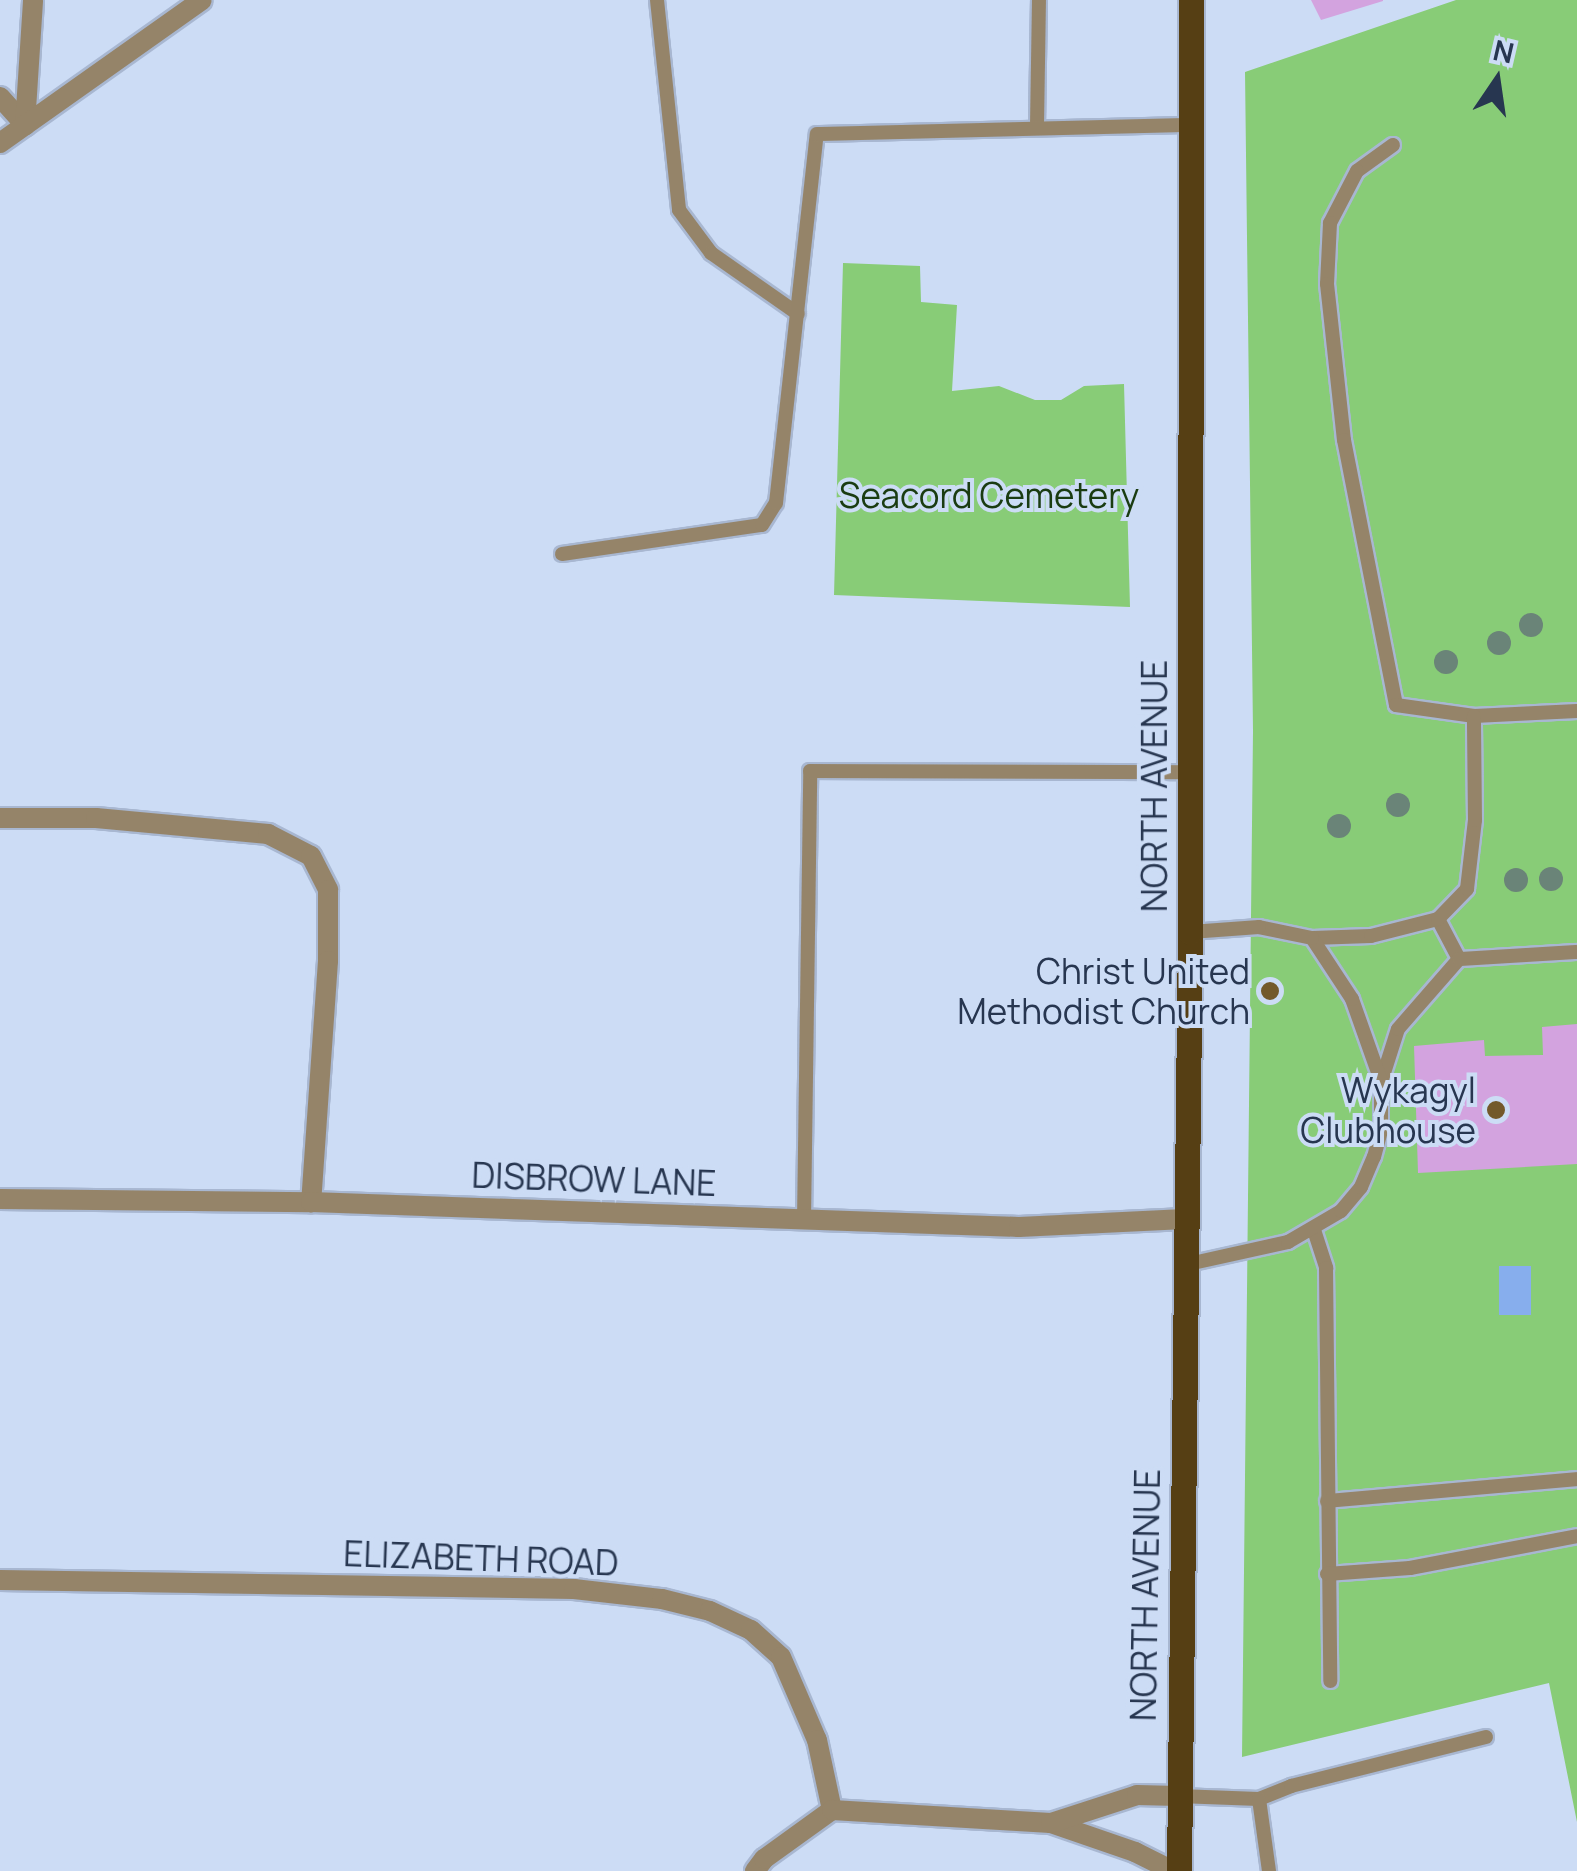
<!DOCTYPE html>
<html>
<head>
<meta charset="utf-8">
<style>
  body { margin:0 }
  #map { position:relative; width:1577px; height:1871px; overflow:hidden; background:#ccdcf5; font-family:Manrope,sans-serif }
  div>[style] { position:absolute }
  [style*='--x'] { left:calc(var(--x)*1px); top:calc(var(--y)*1px); width:calc(var(--w)*1px); rotate:calc(var(--a)*1deg) }
  .green>* { inset:0; background:#8c7 }
  .water>* { inset:0; background:#87aeed; transform-origin:0 0 }
  .building>* { inset:0; background:#d3a3df }
  .roads { filter:drop-shadow(2px 0 #a8b7d1) drop-shadow(-2px 0 #a8b7d1) drop-shadow(0 2px #a8b7d1) drop-shadow(0 -2px #a8b7d1) }
  .service>* { height:14px; margin:-7px; padding:0 7px; transform-origin:7px; border-radius:7px; background:#958469 }
  .minor>* { height:20px; margin:-10px; padding:0 10px; transform-origin:10px; border-radius:10px; background:#958469 }
  .primary>* { height:25px; margin:-12.5px; padding:0 12.5px; transform-origin:12.5px; border-radius:12.5px; background:#563f14 }
  .trees>* { width:24px; height:24px; margin:-12px; border-radius:50%; background:#6a8478 }
  .dots>* { width:28px; height:28px; translate:-50% -50%; box-sizing:border-box; border:5px solid #ccdcf5; border-radius:50% }
  span { translate:-50% -50%; white-space:nowrap; text-align:center; line-height:1.15; -webkit-text-stroke:8px #ccdcf5; paint-order:stroke }
  .park-label { font-size:35px; color:#1a3c11 }
  .street-label { font-size:35px; color:#273650 }
  .poi-label { font-size:35px; color:#273650 }
  .right { translate:-100% -50%; text-align:right }
  .north { position:absolute; left:1447px; top:30px; width:100px; height:100px; -webkit-text-stroke:8px #ccdcf5; paint-order:stroke; rotate:13deg; font-size:28px; font-weight:700; line-height:40px; text-align:center; color:#273650 }
  .north::after { content:''; display:block; margin:auto; width:35px; height:45px; background:#273650; clip-path:polygon(50% 0,100% 100%,50% 72%,0 100%) }
</style>
</head>
<body>
<div id="map">
  <div class="green">
    <i style="clip-path:polygon(1456px 0,1577px 0,1577px 1822px,1549px 1683px,1242px 1757px,1253px 731px,1245px 72px)"></i>
    <i style="clip-path:polygon(843px 263px,920px 266px,921px 302px,957px 305px,952px 391px,999px 386px,1035px 400px,1061px 400px,1084px 386px,1124px 384px,1130px 607px,834px 595px)"></i>
  </div>
  <div class="water">
    <i style="left:1499px;top:1266px;width:32px;height:49px"></i>
  </div>
  <div class="building">
    <i style="clip-path:polygon(1311px 0,1383px 0,1383px 1px,1321px 20px)"></i>
    <i style="clip-path:polygon(1577px 1024px,1577px 1164px,1418px 1173px,1414px 1046px,1484px 1040px,1485px 1056px,1543px 1055px,1542px 1027px)"></i>
  </div>
  <div class="roads">
    <div class="service">
      <i style="--x:657;--y:0;--w:211;--a:84"></i>
      <i style="--x:679;--y:210;--w:54;--a:53.3"></i>
      <i style="--x:711;--y:253;--w:106;--a:35"></i>
      <i style="--x:1037;--y:126;--w:126;--a:-89.1"></i>
      <i style="--x:1393;--y:145;--w:44;--a:144.2"></i>
      <i style="--x:1357;--y:171;--w:59;--a:117.4"></i>
      <i style="--x:1330;--y:223;--w:61;--a:92.8"></i>
      <i style="--x:1327;--y:284;--w:157;--a:83.8"></i>
      <i style="--x:1344;--y:440;--w:270;--a:78.9"></i>
      <i style="--x:1396;--y:705;--w:79;--a:8"></i>
      <i style="--x:1474;--y:716;--w:103;--a:-2.8"></i>
      <i style="--x:562;--y:554;--w:202;--a:-8.3"></i>
      <i style="--x:762;--y:525;--w:26;--a:-58"></i>
      <i style="--x:776;--y:503;--w:371;--a:-83.7"></i>
      <i style="--x:817;--y:134;--w:371;--a:-1.4"></i>
      <i style="--x:1438;--y:919;--w:45;--a:62.3"></i>
      <i style="--x:1312;--y:938;--w:59;--a:-1.9"></i>
      <i style="--x:1371;--y:936;--w:69;--a:-14.2"></i>
      <i style="--x:1438;--y:919;--w:42;--a:-46"></i>
      <i style="--x:1467;--y:889;--w:69;--a:-83.4"></i>
      <i style="--x:1475;--y:820;--w:104;--a:-90.6"></i>
      <i style="--x:1382;--y:1079;--w:52;--a:-72.3"></i>
      <i style="--x:1398;--y:1029;--w:93;--a:-48.9"></i>
      <i style="--x:1459;--y:959;--w:118;--a:-3.4"></i>
      <i style="--x:804;--y:1220;--w:449;--a:-89.2"></i>
      <i style="--x:810;--y:771;--w:379;--a:0.2"></i>
      <i style="--x:1314;--y:1230;--w:40;--a:72"></i>
      <i style="--x:1326;--y:1268;--w:413;--a:89.4"></i>
      <i style="--x:1184;--y:1265;--w:107;--a:-12.5"></i>
      <i style="--x:1288;--y:1242;--w:61;--a:-30.3"></i>
      <i style="--x:1341;--y:1211;--w:31;--a:-50"></i>
      <i style="--x:1361;--y:1187;--w:33;--a:-67"></i>
      <i style="--x:1374;--y:1157;--w:27;--a:-75"></i>
      <i style="--x:1381;--y:1131;--w:50;--a:-90"></i>
      <i style="--x:1381;--y:1081;--w:87;--a:-109.5"></i>
      <i style="--x:1352;--y:999;--w:73;--a:-123.3"></i>
      <i style="--x:1312;--y:938;--w:54;--a:-168.3"></i>
      <i style="--x:1259;--y:927;--w:69;--a:175.9"></i>
      <i style="--x:1327;--y:1501;--w:251;--a:-5"></i>
      <i style="--x:1327;--y:1574;--w:83;--a:-4.1"></i>
      <i style="--x:1410;--y:1568;--w:170;--a:-10.8"></i>
      <i style="--x:1178;--y:1796;--w:81;--a:2.1"></i>
      <i style="--x:1259;--y:1799;--w:35;--a:-22"></i>
      <i style="--x:1291;--y:1786;--w:201;--a:-14.1"></i>
      <i style="--x:1259;--y:1799;--w:73;--a:82.1"></i>
    </div>
    <div class="minor">
      <i style="--x:0;--y:97;--w:38;--a:48"></i>
      <i style="--x:25;--y:125;--w:125;--a:-86.3"></i>
      <i style="--x:0;--y:143;--w:247;--a:-35.3"></i>
      <i style="--x:0;--y:818;--w:96;--a:0"></i>
      <i style="--x:96;--y:818;--w:173;--a:5.3"></i>
      <i style="--x:268;--y:834;--w:48;--a:27.1"></i>
      <i style="--x:311;--y:856;--w:38;--a:63"></i>
      <i style="--x:328;--y:890;--w:71;--a:90"></i>
      <i style="--x:328;--y:961;--w:242;--a:94"></i>
      <i style="--x:0;--y:1199;--w:311;--a:0.6"></i>
      <i style="--x:311;--y:1202;--w:708;--a:2.02"></i>
      <i style="--x:1019;--y:1227;--w:166;--a:-2.8"></i>
      <i style="--x:0;--y:1580;--w:574;--a:0.9"></i>
      <i style="--x:574;--y:1589;--w:89;--a:6.5"></i>
      <i style="--x:662;--y:1599;--w:49;--a:14"></i>
      <i style="--x:710;--y:1611;--w:45;--a:24.9"></i>
      <i style="--x:751;--y:1630;--w:40;--a:42"></i>
      <i style="--x:781;--y:1657;--w:90;--a:66.6"></i>
      <i style="--x:817;--y:1740;--w:72;--a:77.9"></i>
      <i style="--x:1051;--y:1823;--w:89;--a:19"></i>
      <i style="--x:1135;--y:1852;--w:42;--a:26.6"></i>
      <i style="--x:755;--y:1871;--w:15;--a:-53"></i>
      <i style="--x:764;--y:1859;--w:84;--a:-35.8"></i>
      <i style="--x:832;--y:1810;--w:219;--a:3.4"></i>
      <i style="--x:1051;--y:1823;--w:90;--a:-18"></i>
      <i style="--x:1137;--y:1795;--w:41;--a:1.4"></i>
    </div>
    <div class="primary">
      <i style="--x:1179;--y:1871;--w:939;--a:-89.33"></i>
      <i style="--x:1190;--y:932;--w:932;--a:-89.94"></i>
    </div>
  </div>
  <div class="trees">
    <i style="left:1531px;top:625px"></i>
    <i style="left:1499px;top:643px"></i>
    <i style="left:1446px;top:662px"></i>
    <i style="left:1398px;top:805px"></i>
    <i style="left:1339px;top:826px"></i>
    <i style="left:1551px;top:879px"></i>
    <i style="left:1516px;top:880px"></i>
  </div>
  <div class="dots">
    <i style="left:1270px;top:991px;background:#73592b"></i>
    <i style="left:1496px;top:1110px;background:#73592b"></i>
  </div>
  <div class="park-label">
    <span style="left:989px;top:495px">Seacord Cemetery</span>
  </div>
  <div class="street-label">
    <span style="left:1154px;top:786px;rotate:-90deg">NORTH AVENUE</span>
    <span style="left:594px;top:1179px;rotate:2deg">DISBROW LANE</span>
    <span style="left:481px;top:1558px;rotate:2deg">ELIZABETH ROAD</span>
    <span style="left:1145px;top:1595px;rotate:-89deg">NORTH AVENUE</span>
  </div>
  <div class="poi-label">
    <span class="right" style="left:1250px;top:991px">Christ United<br>Methodist Church</span>
    <span class="right" style="left:1476px;top:1110px">Wykagyl<br>Clubhouse</span>
  </div>
  <div class="north">N</div>
</div>
</body>
</html>
